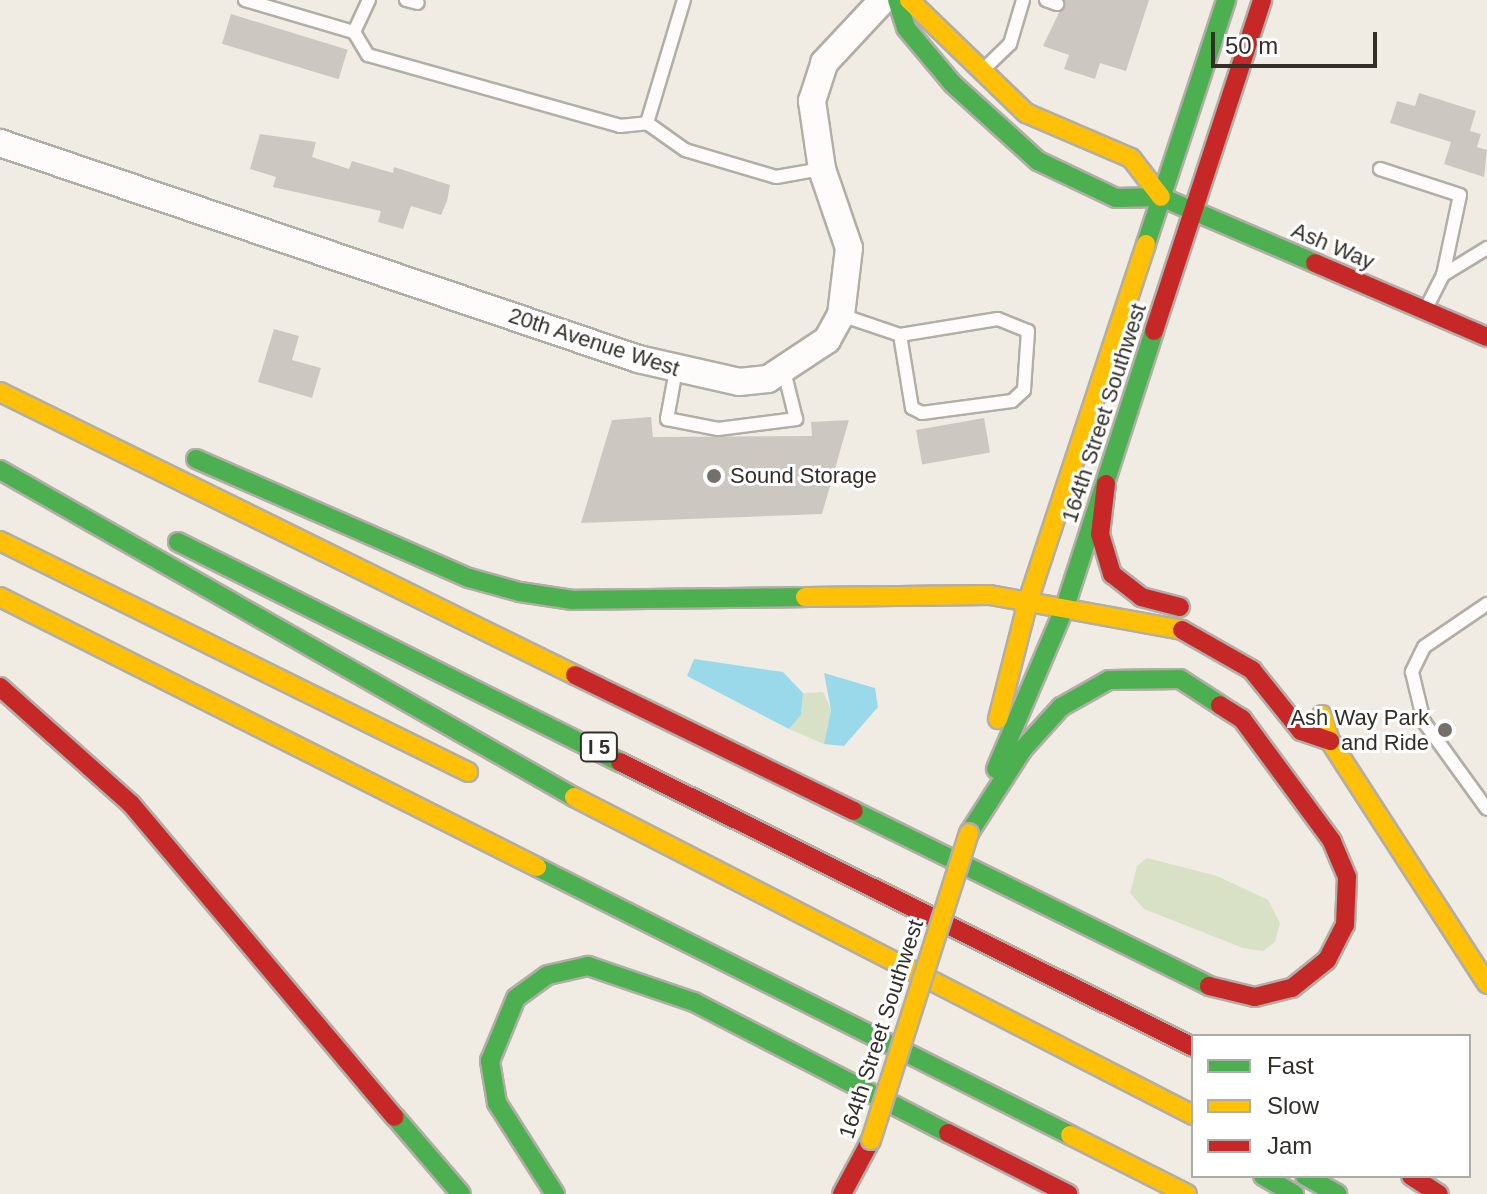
<!DOCTYPE html>
<html>
<head>
<meta charset="utf-8">
<style>
  body { margin:0 }
  #map { position:relative; width:1487px; height:1194px; overflow:hidden; background:#f1ece3; font-family:Arial,sans-serif }
  div>[style] { position:absolute }
  [style*='--x'] { left:calc(var(--x)*1px); top:calc(var(--y)*1px); width:calc(var(--w)*1px); rotate:calc(var(--a)*1deg) }
  .green>* { inset:0; background:#d8e1c6 }
  .water>* { inset:0; background:#9ad9ea }
  .building>* { inset:0; background:#ccc8c1; transform-origin:0 0 }
  .roads { filter:drop-shadow(2px 0 #b2aea7) drop-shadow(-2px 0 #b2aea7) drop-shadow(0 2px #b2aea7) drop-shadow(0 -2px #b2aea7) }
  .lane>* { height:12px; margin:-6px; padding:0 6px; transform-origin:6px; border-radius:6px; background:#fdfcfb }
  .street>* { height:26px; margin:-13px; padding:0 13px; transform-origin:13px; border-radius:13px; background:#fdfcfb }
  .fast>* { height:18px; margin:-9px; padding:0 9px; transform-origin:9px; border-radius:9px; background:#4caf50 }
  .slow>* { height:18px; margin:-9px; padding:0 9px; transform-origin:9px; border-radius:9px; background:#ffc107 }
  .jam>* { height:18px; margin:-9px; padding:0 9px; transform-origin:9px; border-radius:9px; background:#c62828 }
  .bridges { filter:drop-shadow(2px 0 #b2aea7) drop-shadow(-2px 0 #b2aea7) drop-shadow(0 2px #b2aea7) drop-shadow(0 -2px #b2aea7) }
  .slow-bridge>* { height:18px; margin:-9px; padding:0 9px; transform-origin:9px; border-radius:9px; background:#ffc107 }
  .dots>* { width:22px; height:22px; translate:-50% -50%; box-sizing:border-box; border:4px solid #fff; border-radius:50% }
  span { translate:-50% -50%; white-space:nowrap; text-align:center; line-height:1.15; -webkit-text-stroke:6px #fff; paint-order:stroke }
  .shield-label span { padding:2px 6px; background:#fff; border:2px solid; border-radius:6px; -webkit-text-stroke-width:0 }
  .shield-label { font-size:20px; color:#322f29; font-weight:700 }
  .street-label { font-size:22px; color:#322f29 }
  .poi-label { font-size:22px; color:#322f29 }
  .left { translate:0 -50%; text-align:left }
  .right { translate:-100% -50%; text-align:right }
  .legend { position:absolute; left:1191px; top:1034px; width:280px; height:144px; box-sizing:border-box; background:#fff; border:2px solid #adaca9; margin:0; padding:10px 14px; list-style:none; font-size:24px; color:#322f29 }
  .legend li { display:flex; align-items:center; gap:16px; height:40px }
  .legend b { width:40px; border:2px solid #adaca9 }
  .scale { position:absolute; left:1211px; top:32px; width:166px; height:36px; box-sizing:border-box; border:4px solid #322f29; border-top:0; padding-left:10px; font-size:24px; line-height:28px; white-space:nowrap; color:#322f29; -webkit-text-stroke:6px #fff; paint-order:stroke }
</style>
</head>
<body>
<div id="map">
  <div class="green">
    <i style="clip-path:polygon(823px 692px,831px 709px,824px 744px,789px 729px,801px 715px,803px 693px)"></i>
    <i style="clip-path:polygon(1147px 858px,1217px 876px,1268px 900px,1280px 923px,1275px 942px,1263px 951px,1243px 948px,1144px 909px,1130px 893px,1137px 866px)"></i>
  </div>
  <div class="water">
    <i style="clip-path:polygon(694px 659px,783px 672px,803px 693px,801px 715px,789px 729px,687px 676px)"></i>
    <i style="clip-path:polygon(824px 673px,875px 688px,878px 707px,844px 746px,824px 744px,831px 710px)"></i>
  </div>
  <div class="building">
    <i style="clip-path:polygon(1065px 0,1149px 0,1126px 71px,1100px 63px,1095px 79px,1064px 69px,1069px 55px,1043px 46px)"></i>
    <i style="left:231px;top:14px;width:122px;height:31px;rotate:17deg"></i>
    <i style="clip-path:polygon(1419px 93px,1476px 111px,1470px 131px,1481px 134px,1477px 147px,1487px 150px,1484px 177px,1444px 164px,1451px 142px,1390px 123px,1397px 101px,1415px 106px)"></i>
    <i style="clip-path:polygon(260px 134px,316px 142px,312px 157px,349px 169px,352px 161px,393px 173px,394px 167px,450px 185px,447px 201px,441px 215px,411px 206px,403px 229px,378px 222px,381px 211px,273px 187px,276px 177px,250px 169px)"></i>
    <i style="clip-path:polygon(274px 329px,299px 336px,292px 360px,321px 368px,312px 398px,258px 382px)"></i>
    <i style="clip-path:polygon(651px 417px,653px 437px,812px 436px,811px 422px,849px 420px,822px 514px,581px 523px,612px 420px)"></i>
    <i style="left:984px;top:418px;width:35px;height:69px;rotate:80deg"></i>
  </div>
  <div class="roads">
    <div class="lane">
      <i style="--x:245;--y:0;--w:114;--a:16.4"></i>
      <i style="--x:354;--y:32;--w:35;--a:-65"></i>
      <i style="--x:406;--y:0;--w:12;--a:14"></i>
      <i style="--x:1046;--y:0;--w:12;--a:20"></i>
      <i style="--x:354;--y:32;--w:27;--a:59"></i>
      <i style="--x:368;--y:55;--w:262;--a:15.7"></i>
      <i style="--x:620;--y:126;--w:27;--a:-6"></i>
      <i style="--x:647;--y:123;--w:128;--a:-73.3"></i>
      <i style="--x:985;--y:68;--w:35;--a:-44"></i>
      <i style="--x:1010;--y:44;--w:46;--a:-73.5"></i>
      <i style="--x:647;--y:123;--w:47;--a:35.4"></i>
      <i style="--x:685;--y:150;--w:95;--a:16.5"></i>
      <i style="--x:776;--y:177;--w:47;--a:-9.9"></i>
      <i style="--x:1380;--y:169;--w:84;--a:18"></i>
      <i style="--x:1460;--y:195;--w:82;--a:102"></i>
      <i style="--x:1443;--y:275;--w:37;--a:117"></i>
      <i style="--x:1443;--y:275;--w:52;--a:-31.5"></i>
      <i style="--x:841;--y:315;--w:62;--a:18.7"></i>
      <i style="--x:900;--y:335;--w:99;--a:-9.3"></i>
      <i style="--x:998;--y:319;--w:32;--a:22"></i>
      <i style="--x:1028;--y:331;--w:59;--a:93.9"></i>
      <i style="--x:1024;--y:390;--w:16;--a:137"></i>
      <i style="--x:1012;--y:401;--w:91;--a:172.4"></i>
      <i style="--x:922;--y:413;--w:11;--a:-153"></i>
      <i style="--x:912;--y:408;--w:74;--a:-99.3"></i>
      <i style="--x:676;--y:370;--w:50;--a:100.4"></i>
      <i style="--x:667;--y:419;--w:52;--a:11.1"></i>
      <i style="--x:718;--y:429;--w:79;--a:-7.3"></i>
      <i style="--x:796;--y:419;--w:49;--a:-104"></i>
      <i style="--x:1487;--y:604;--w:76;--a:145.7"></i>
      <i style="--x:1424;--y:647;--w:28;--a:116"></i>
      <i style="--x:1412;--y:672;--w:51;--a:76.5"></i>
      <i style="--x:1424;--y:722;--w:107;--a:54.1"></i>
    </div>
    <div class="street">
      <i style="--x:0;--y:143;--w:674;--a:18.7"></i>
      <i style="--x:638;--y:359;--w:104;--a:12.8"></i>
      <i style="--x:739;--y:382;--w:29;--a:-6"></i>
      <i style="--x:768;--y:379;--w:71;--a:-33.5"></i>
      <i style="--x:827;--y:340;--w:29;--a:-61"></i>
      <i style="--x:841;--y:315;--w:67;--a:-83.2"></i>
      <i style="--x:849;--y:248;--w:83;--a:-108.9"></i>
      <i style="--x:822;--y:169;--w:69;--a:-98.4"></i>
      <i style="--x:812;--y:101;--w:40;--a:-72"></i>
      <i style="--x:824;--y:63;--w:86;--a:-46.9"></i>
    </div>
    <div class="fast">
      <i style="--x:897;--y:0;--w:29;--a:72"></i>
      <i style="--x:906;--y:28;--w:73;--a:50"></i>
      <i style="--x:953;--y:84;--w:115;--a:42.2"></i>
      <i style="--x:1038;--y:161;--w:86;--a:25.4"></i>
      <i style="--x:1116;--y:198;--w:45;--a:-1.3"></i>
      <i style="--x:1161;--y:197;--w:168;--a:23.2"></i>
      <i style="--x:1146;--y:244;--w:257;--a:-71.8"></i>
      <i style="--x:196;--y:459;--w:298;--a:23.6"></i>
      <i style="--x:469;--y:578;--w:53;--a:15.4"></i>
      <i style="--x:520;--y:592;--w:53;--a:8.7"></i>
      <i style="--x:572;--y:600;--w:233;--a:-0.7"></i>
      <i style="--x:0;--y:470;--w:661;--a:29.67"></i>
      <i style="--x:178;--y:542;--w:494;--a:26.5"></i>
      <i style="--x:996;--y:769;--w:176;--a:-66.9"></i>
      <i style="--x:1065;--y:607;--w:290;--a:-72.1"></i>
      <i style="--x:854;--y:811;--w:396;--a:26.2"></i>
      <i style="--x:969;--y:833;--w:100;--a:-57.3"></i>
      <i style="--x:1023;--y:749;--w:57;--a:-47.9"></i>
      <i style="--x:1061;--y:707;--w:55;--a:-29.4"></i>
      <i style="--x:1109;--y:680;--w:71;--a:-0.8"></i>
      <i style="--x:1180;--y:679;--w:48;--a:33"></i>
      <i style="--x:537;--y:867;--w:597;--a:26.69"></i>
      <i style="--x:395;--y:1117;--w:101;--a:49.4"></i>
      <i style="--x:1263;--y:1176;--w:36;--a:30"></i>
      <i style="--x:1305;--y:1176;--w:37;--a:29"></i>
      <i style="--x:555;--y:1194;--w:108;--a:-122.5"></i>
      <i style="--x:497;--y:1103;--w:43;--a:-99.5"></i>
      <i style="--x:490;--y:1061;--w:68;--a:-67.6"></i>
      <i style="--x:516;--y:998;--w:39;--a:-36"></i>
      <i style="--x:548;--y:975;--w:41;--a:-12.7"></i>
      <i style="--x:588;--y:966;--w:112;--a:18.8"></i>
      <i style="--x:694;--y:1002;--w:286;--a:27.3"></i>
    </div>
    <div class="slow">
      <i style="--x:909;--y:0;--w:163;--a:44"></i>
      <i style="--x:1026;--y:113;--w:114;--a:23.2"></i>
      <i style="--x:1131;--y:158;--w:49;--a:52.4"></i>
      <i style="--x:0;--y:392;--w:641;--a:26.21"></i>
      <i style="--x:0;--y:541;--w:522;--a:26.27"></i>
      <i style="--x:0;--y:597;--w:601;--a:26.69"></i>
      <i style="--x:805;--y:597;--w:185;--a:-0.6"></i>
      <i style="--x:990;--y:595;--w:195;--a:10.3"></i>
      <i style="--x:1322;--y:715;--w:27;--a:73"></i>
      <i style="--x:1330;--y:741;--w:289;--a:57.1"></i>
      <i style="--x:998;--y:719;--w:122;--a:-75.7"></i>
      <i style="--x:1028;--y:601;--w:376;--a:-71.7"></i>
      <i style="--x:574;--y:797;--w:696;--a:27.19"></i>
      <i style="--x:1070;--y:1135;--w:131;--a:26.8"></i>
    </div>
    <div class="jam">
      <i style="--x:1315;--y:263;--w:187;--a:23.3"></i>
      <i style="--x:1154;--y:331;--w:348;--a:-71.9"></i>
      <i style="--x:1106;--y:484;--w:50;--a:96.8"></i>
      <i style="--x:1100;--y:534;--w:42;--a:73.3"></i>
      <i style="--x:1112;--y:574;--w:37;--a:38"></i>
      <i style="--x:1141;--y:597;--w:40;--a:14.4"></i>
      <i style="--x:1182;--y:630;--w:81;--a:29.7"></i>
      <i style="--x:1252;--y:670;--w:78;--a:51.2"></i>
      <i style="--x:1301;--y:731;--w:31;--a:19"></i>
      <i style="--x:575;--y:675;--w:310;--a:26"></i>
      <i style="--x:0;--y:687;--w:176;--a:41.8"></i>
      <i style="--x:131;--y:804;--w:409;--a:49.9"></i>
      <i style="--x:620;--y:762;--w:640;--a:26.44"></i>
      <i style="--x:1209;--y:986;--w:47;--a:13.4"></i>
      <i style="--x:1255;--y:997;--w:38;--a:-14"></i>
      <i style="--x:1292;--y:988;--w:45;--a:-38.7"></i>
      <i style="--x:1327;--y:960;--w:39;--a:-63"></i>
      <i style="--x:1345;--y:925;--w:48;--a:-87.6"></i>
      <i style="--x:1347;--y:877;--w:39;--a:-113"></i>
      <i style="--x:1332;--y:841;--w:152;--a:-126.4"></i>
      <i style="--x:1242;--y:719;--w:26;--a:-148"></i>
      <i style="--x:948;--y:1133;--w:135;--a:26.9"></i>
      <i style="--x:1411;--y:1176;--w:33;--a:33"></i>
      <i style="--x:842;--y:1194;--w:61;--a:-61.8"></i>
    </div>
  </div>
  <div class="bridges">
    <div class="slow-bridge">
      <i style="--x:871;--y:1140;--w:322;--a:-72.3"></i>
    </div>
  </div>
  <div class="dots">
    <i style="left:714px;top:476px;background:#75716a"></i>
    <i style="left:1445px;top:730px;background:#75716a"></i>
  </div>
  <div class="shield-label">
    <span style="left:599px;top:747px">I 5</span>
  </div>
  <div class="street-label">
    <span style="left:1333px;top:246px;rotate:23deg">Ash Way</span>
    <span style="left:594px;top:342px;rotate:18deg">20th Avenue West</span>
    <span style="left:1104px;top:413px;rotate:-72deg">164th Street Southwest</span>
    <span style="left:881px;top:1029px;rotate:-72deg">164th Street Southwest</span>
  </div>
  <div class="poi-label">
    <span class="left" style="left:730px;top:476px">Sound Storage</span>
    <span class="right" style="left:1429px;top:730px">Ash Way Park<br>and Ride</span>
  </div>
  <ul class="legend">
  <li><b style="height:10px;background:#4caf50"></b>Fast</li>
  <li><b style="height:10px;background:#ffc107"></b>Slow</li>
  <li><b style="height:10px;background:#c62828"></b>Jam</li>
  </ul>
  <div class="scale">50 m</div>
</div>
</body>
</html>
